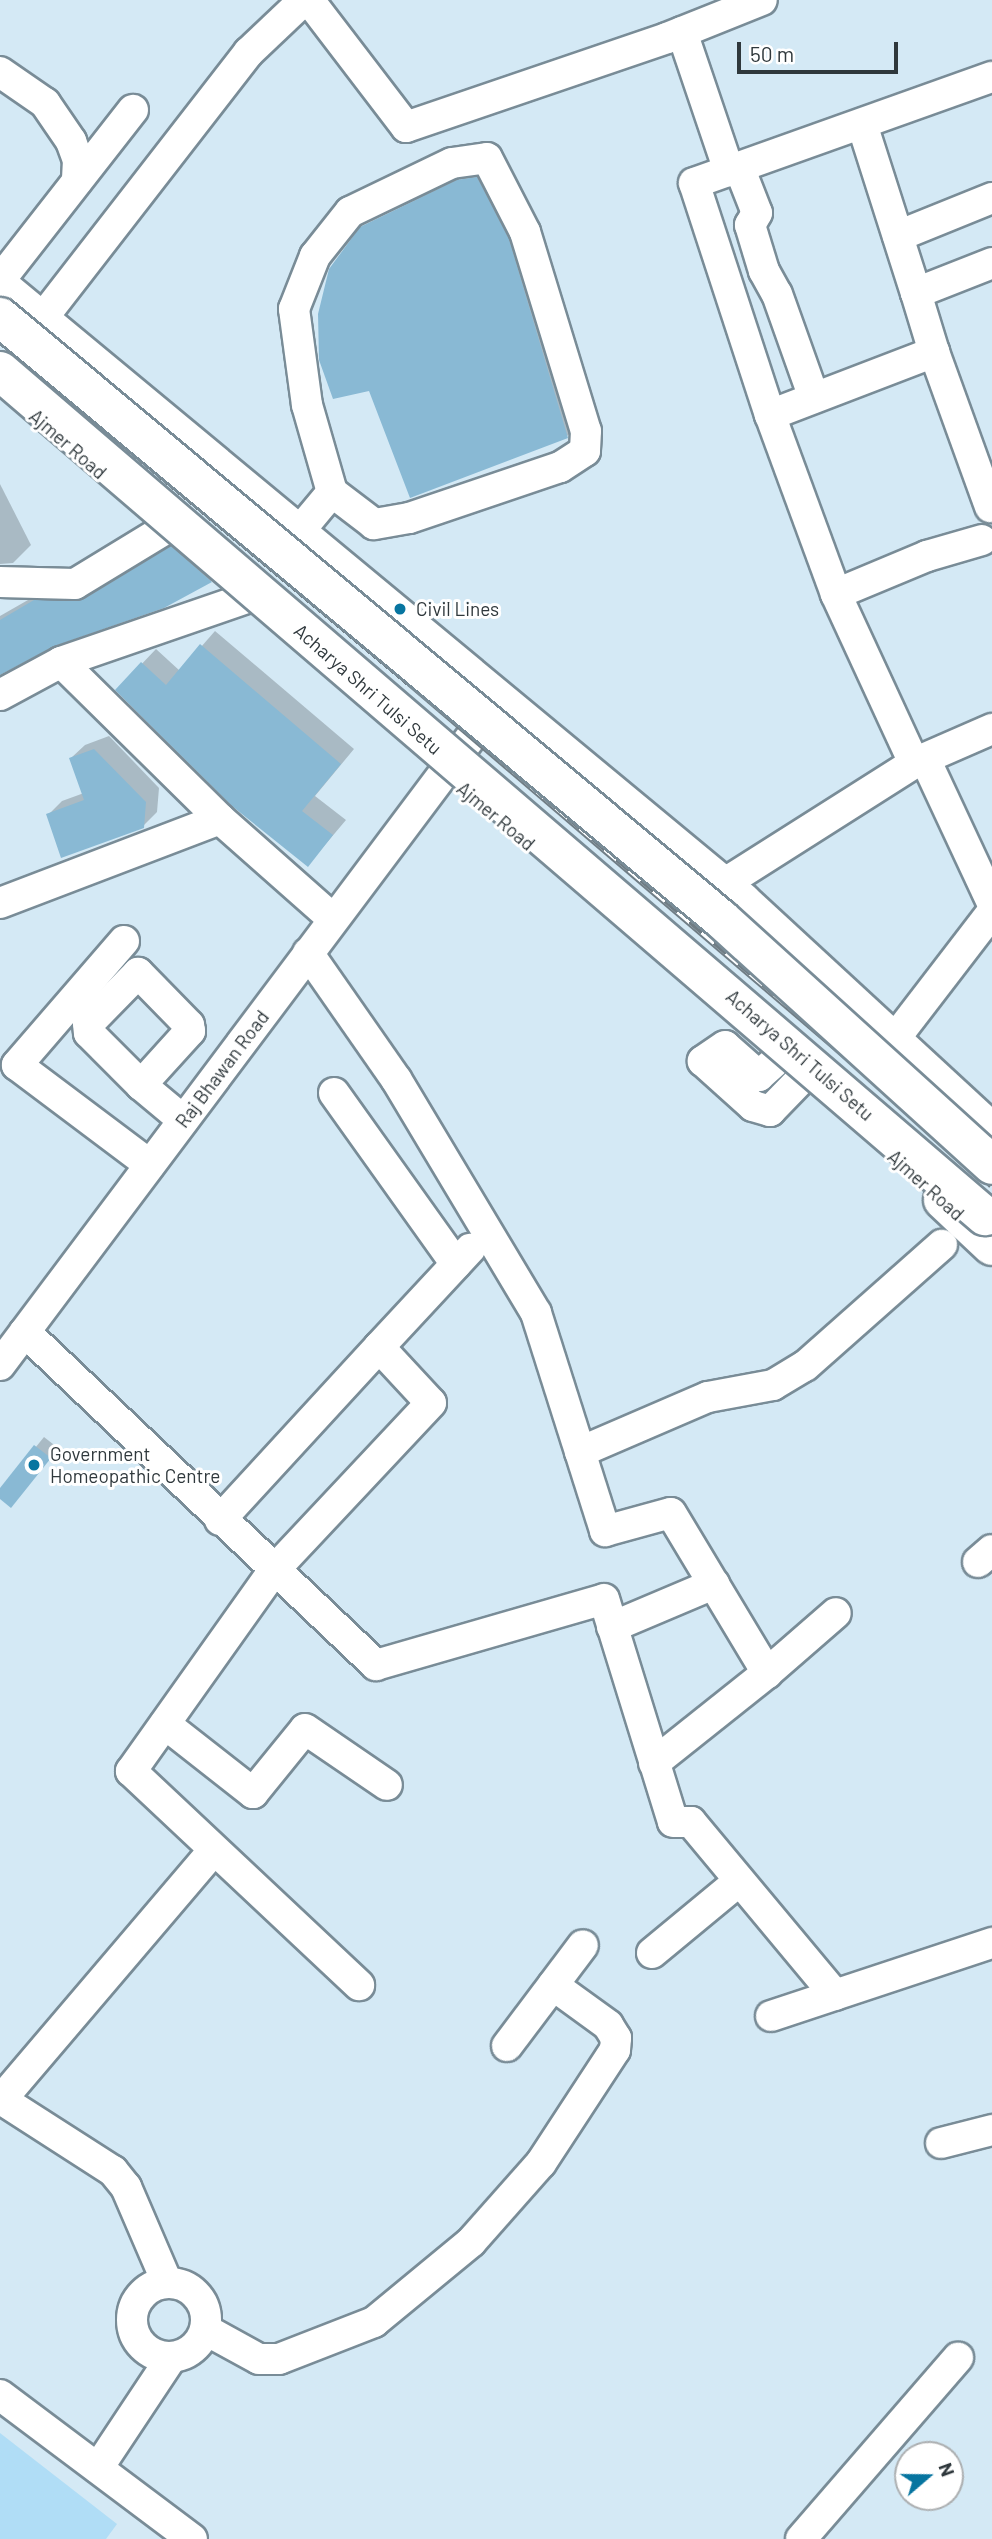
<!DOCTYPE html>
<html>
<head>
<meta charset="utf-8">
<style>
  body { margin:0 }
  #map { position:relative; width:992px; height:2539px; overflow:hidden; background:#d4e9f5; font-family:Barlow,sans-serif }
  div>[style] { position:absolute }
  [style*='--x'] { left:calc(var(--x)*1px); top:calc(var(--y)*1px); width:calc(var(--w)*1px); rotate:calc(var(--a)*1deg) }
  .green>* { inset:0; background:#b0ddf6 }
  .shadow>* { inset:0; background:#0003 }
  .building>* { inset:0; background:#89b9d4 }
  .roads { filter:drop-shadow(2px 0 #798c97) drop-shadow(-2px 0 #798c97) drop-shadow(0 2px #798c97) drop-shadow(0 -2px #798c97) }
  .minor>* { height:30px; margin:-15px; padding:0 15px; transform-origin:15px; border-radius:15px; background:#fff }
  .minor>.ring { margin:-15px; padding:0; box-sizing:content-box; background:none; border:30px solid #fff; border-radius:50% }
  .highway>* { height:38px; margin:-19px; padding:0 19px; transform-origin:19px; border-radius:19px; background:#fff }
  .rail>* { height:8px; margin-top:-4px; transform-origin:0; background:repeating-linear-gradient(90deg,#fff 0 16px,#707d85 0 32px); box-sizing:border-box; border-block:2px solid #707d85 }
  .bridges { filter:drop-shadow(2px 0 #798c97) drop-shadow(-2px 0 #798c97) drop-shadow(0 2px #798c97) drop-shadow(0 -2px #798c97) }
  .highway-bridge>* { height:38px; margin:-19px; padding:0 19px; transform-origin:19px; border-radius:19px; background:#fff }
  .dots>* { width:19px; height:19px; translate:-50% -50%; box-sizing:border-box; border:4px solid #fff; border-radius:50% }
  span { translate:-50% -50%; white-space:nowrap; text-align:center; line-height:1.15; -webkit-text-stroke:6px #fff; paint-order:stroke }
  .street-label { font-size:19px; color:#2f383c }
  .poi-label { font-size:19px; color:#2f383c }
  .left { translate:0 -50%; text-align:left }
  .north { position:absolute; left:894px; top:2441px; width:70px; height:70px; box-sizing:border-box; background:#fff; border:2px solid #acafb1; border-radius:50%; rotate:70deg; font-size:19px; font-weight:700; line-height:28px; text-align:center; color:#2f383c }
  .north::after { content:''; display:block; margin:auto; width:24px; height:32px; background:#0775a0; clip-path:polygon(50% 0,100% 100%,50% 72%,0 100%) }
  .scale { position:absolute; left:737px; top:42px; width:161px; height:32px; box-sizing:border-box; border:4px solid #2f383c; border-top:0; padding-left:9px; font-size:21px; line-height:24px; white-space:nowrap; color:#2f383c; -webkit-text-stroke:5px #fff; paint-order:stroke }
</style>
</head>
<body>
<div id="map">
  <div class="green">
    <i style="clip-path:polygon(0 2433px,117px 2524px,106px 2539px,0 2539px)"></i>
  </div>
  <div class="shadow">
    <i style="clip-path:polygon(496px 160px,586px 418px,567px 436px,362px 228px,466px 178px,369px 221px,381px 209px)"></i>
    <i style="clip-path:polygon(0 484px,31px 545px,13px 563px,0 564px)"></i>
    <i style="clip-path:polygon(185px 534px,224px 568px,211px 581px,163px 607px,52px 645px,0 673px,0 616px,49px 588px)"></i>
    <i style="clip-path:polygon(215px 631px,354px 749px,315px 796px,346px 820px,308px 865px,117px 690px,156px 649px,180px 671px)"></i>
    <i style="clip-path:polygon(109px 736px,159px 788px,157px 812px,143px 826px,48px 815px,62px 801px,84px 793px,71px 758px,85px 745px)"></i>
    <i style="clip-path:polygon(44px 1437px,58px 1448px,20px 1496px,0 1496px,0 1491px)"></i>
  </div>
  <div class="building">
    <i style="clip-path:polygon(477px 177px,509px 239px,568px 438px,410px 498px,369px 391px,333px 399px,319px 360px,318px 314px,329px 269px,360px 227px,457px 180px)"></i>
    <i style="clip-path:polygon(171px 546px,212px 582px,164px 608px,55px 646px,0 675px,0 620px,34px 600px,84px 599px)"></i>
    <i style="clip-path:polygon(200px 644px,341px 764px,302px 811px,333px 835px,308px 867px,232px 806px,115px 690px,141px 662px,166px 685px)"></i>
    <i style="clip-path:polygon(94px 749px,146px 802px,144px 828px,61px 858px,46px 814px,84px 800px,69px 758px)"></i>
    <i style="clip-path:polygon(34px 1445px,51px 1458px,11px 1508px,0 1499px,0 1488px)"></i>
  </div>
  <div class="roads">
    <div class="minor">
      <i style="--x:309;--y:0;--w:160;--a:52.6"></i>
      <i style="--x:406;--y:127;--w:276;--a:-18.8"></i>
      <i style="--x:667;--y:38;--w:102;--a:-21.8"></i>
      <i style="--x:682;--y:32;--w:147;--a:71.3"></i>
      <i style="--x:0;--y:72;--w:55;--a:34.6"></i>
      <i style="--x:45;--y:103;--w:46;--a:55.6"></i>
      <i style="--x:71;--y:141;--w:20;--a:70"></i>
      <i style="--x:78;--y:160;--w:21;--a:93"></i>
      <i style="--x:862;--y:124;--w:177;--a:72.3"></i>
      <i style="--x:739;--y:167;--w:49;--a:68.6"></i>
      <i style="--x:757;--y:213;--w:14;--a:120"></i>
      <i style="--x:750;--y:225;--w:48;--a:73.1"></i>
      <i style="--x:764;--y:271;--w:26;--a:61"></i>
      <i style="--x:777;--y:294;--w:110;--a:70.4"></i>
      <i style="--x:898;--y:236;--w:101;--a:-22"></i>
      <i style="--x:0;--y:280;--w:216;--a:-52"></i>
      <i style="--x:41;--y:320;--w:339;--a:-52.2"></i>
      <i style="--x:249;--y:52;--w:76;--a:-43.4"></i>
      <i style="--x:934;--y:352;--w:165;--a:70.1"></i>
      <i style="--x:770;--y:415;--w:176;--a:-21"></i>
      <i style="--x:934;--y:352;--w:62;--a:-107"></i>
      <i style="--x:916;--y:293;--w:82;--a:-21.5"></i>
      <i style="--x:297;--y:534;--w:55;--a:-50.2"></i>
      <i style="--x:332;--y:492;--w:91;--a:-106"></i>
      <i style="--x:307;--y:405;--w:97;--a:-97.7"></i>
      <i style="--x:294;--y:309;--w:57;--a:-68.4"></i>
      <i style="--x:315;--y:256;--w:56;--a:-51.5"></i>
      <i style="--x:350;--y:212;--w:113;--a:-25.7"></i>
      <i style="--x:452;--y:163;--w:35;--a:-8"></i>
      <i style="--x:487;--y:158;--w:83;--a:62.8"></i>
      <i style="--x:525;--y:232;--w:208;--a:73"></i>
      <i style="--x:586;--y:431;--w:20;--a:93"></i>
      <i style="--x:585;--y:451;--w:30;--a:147"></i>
      <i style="--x:560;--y:467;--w:159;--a:161.3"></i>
      <i style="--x:409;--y:518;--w:36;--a:170"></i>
      <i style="--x:374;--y:524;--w:53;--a:-142.7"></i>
      <i style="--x:0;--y:582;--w:75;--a:1.5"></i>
      <i style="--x:75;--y:584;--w:108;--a:-31.3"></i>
      <i style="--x:836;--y:594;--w:99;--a:-22.7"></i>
      <i style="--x:927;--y:556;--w:57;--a:-16.2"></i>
      <i style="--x:61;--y:662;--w:223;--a:44.6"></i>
      <i style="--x:220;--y:819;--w:151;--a:41.5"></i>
      <i style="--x:0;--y:695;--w:69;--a:-28.4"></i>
      <i style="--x:61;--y:662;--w:200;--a:-19"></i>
      <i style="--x:925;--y:759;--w:159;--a:65"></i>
      <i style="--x:914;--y:763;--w:186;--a:-114.8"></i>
      <i style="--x:836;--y:594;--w:191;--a:-110.2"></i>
      <i style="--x:770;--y:415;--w:244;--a:-108.1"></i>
      <i style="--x:694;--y:183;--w:316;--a:-19.6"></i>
      <i style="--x:724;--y:889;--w:14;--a:-51"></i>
      <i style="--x:733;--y:878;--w:214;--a:-32.4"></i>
      <i style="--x:914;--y:763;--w:85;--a:-23.6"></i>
      <i style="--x:0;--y:903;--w:235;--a:-20.9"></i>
      <i style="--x:124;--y:941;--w:164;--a:130.8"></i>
      <i style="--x:17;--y:1065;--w:166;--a:36.9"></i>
      <i style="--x:308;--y:953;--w:154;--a:55.1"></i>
      <i style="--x:396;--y:1079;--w:273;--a:59.1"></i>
      <i style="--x:536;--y:1313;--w:229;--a:72.4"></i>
      <i style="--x:605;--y:1531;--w:68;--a:-15.3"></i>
      <i style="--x:671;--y:1513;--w:187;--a:59"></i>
      <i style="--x:767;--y:1673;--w:91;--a:-41"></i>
      <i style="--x:893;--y:1041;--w:163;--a:-52.5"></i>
      <i style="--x:781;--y:1056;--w:30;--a:138"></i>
      <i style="--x:759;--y:1076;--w:45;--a:-138.6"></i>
      <i style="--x:725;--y:1046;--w:27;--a:146"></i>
      <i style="--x:703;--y:1061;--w:67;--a:42"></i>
      <i style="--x:753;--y:1106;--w:18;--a:16"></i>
      <i style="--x:770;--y:1111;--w:49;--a:-45.8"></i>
      <i style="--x:141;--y:1085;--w:73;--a:-47.8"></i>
      <i style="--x:190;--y:1031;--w:6;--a:-99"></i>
      <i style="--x:189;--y:1025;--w:73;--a:-134.4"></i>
      <i style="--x:138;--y:973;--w:71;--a:134.4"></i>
      <i style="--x:88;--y:1024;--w:9;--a:84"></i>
      <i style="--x:89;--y:1033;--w:74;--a:45"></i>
      <i style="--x:141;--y:1085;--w:55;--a:39.8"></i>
      <i style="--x:334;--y:1093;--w:210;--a:54.5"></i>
      <i style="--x:25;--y:1332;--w:484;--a:43.5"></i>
      <i style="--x:376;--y:1665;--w:237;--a:-16.1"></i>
      <i style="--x:604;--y:1599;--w:233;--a:72.8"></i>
      <i style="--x:673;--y:1822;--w:18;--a:0"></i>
      <i style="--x:691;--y:1822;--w:225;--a:50.2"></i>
      <i style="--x:379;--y:1347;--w:134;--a:-47.1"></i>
      <i style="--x:0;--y:1365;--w:825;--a:-53.13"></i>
      <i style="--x:580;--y:1452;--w:139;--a:-23.3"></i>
      <i style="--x:708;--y:1397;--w:66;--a:-10.5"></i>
      <i style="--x:773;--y:1385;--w:37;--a:-31"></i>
      <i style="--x:805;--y:1366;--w:183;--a:-41.5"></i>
      <i style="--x:220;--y:1520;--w:235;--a:-47.4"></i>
      <i style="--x:379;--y:1347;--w:76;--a:47.1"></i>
      <i style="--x:431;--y:1403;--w:229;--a:133.2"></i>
      <i style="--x:274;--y:1570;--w:247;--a:125.4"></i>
      <i style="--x:131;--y:1771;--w:313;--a:43.2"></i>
      <i style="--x:978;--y:1562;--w:18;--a:-41"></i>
      <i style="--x:612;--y:1627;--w:111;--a:-22.9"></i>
      <i style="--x:165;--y:1724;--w:112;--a:38.1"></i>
      <i style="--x:253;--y:1793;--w:82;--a:-50.9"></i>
      <i style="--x:305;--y:1729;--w:99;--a:34.3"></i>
      <i style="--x:654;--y:1763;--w:144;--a:-38.5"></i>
      <i style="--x:652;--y:1953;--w:113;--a:-39.6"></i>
      <i style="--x:771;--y:2016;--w:233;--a:-18.3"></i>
      <i style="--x:507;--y:2046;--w:126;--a:-53"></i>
      <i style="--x:12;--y:2087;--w:311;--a:-49.6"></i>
      <i style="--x:7;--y:2103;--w:126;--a:32.7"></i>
      <i style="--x:113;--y:2171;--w:21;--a:51"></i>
      <i style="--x:126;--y:2187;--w:103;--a:66.7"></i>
      <i style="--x:941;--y:2143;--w:53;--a:-14.3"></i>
      <i class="ring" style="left:132px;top:2283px;width:44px;height:44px"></i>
      <i style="--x:206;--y:2330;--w:60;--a:28.7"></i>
      <i style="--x:259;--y:2359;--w:20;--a:0"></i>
      <i style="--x:279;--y:2359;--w:102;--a:-21.3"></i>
      <i style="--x:374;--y:2322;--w:126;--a:-39.5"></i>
      <i style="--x:471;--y:2242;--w:106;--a:-48.5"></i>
      <i style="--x:541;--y:2163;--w:135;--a:-56.8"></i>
      <i style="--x:615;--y:2050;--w:12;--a:-85"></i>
      <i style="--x:616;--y:2038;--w:15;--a:-122"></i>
      <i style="--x:608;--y:2025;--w:68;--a:-144"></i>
      <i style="--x:0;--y:2395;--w:240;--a:36.9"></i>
      <i style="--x:98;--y:2468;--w:132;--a:-56.4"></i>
      <i style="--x:801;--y:2539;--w:240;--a:-49.1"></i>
    </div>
    <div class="highway">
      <i style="--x:0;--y:287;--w:964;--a:39.65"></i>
      <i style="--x:742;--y:902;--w:340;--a:42.7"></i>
      <i style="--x:943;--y:1200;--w:67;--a:43.2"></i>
    </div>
  </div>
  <div class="rail">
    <i style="--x:0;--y:340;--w:535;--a:39.92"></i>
    <i style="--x:410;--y:683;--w:728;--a:40.54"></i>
    <i style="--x:963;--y:1156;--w:41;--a:45"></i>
    <i style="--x:0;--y:359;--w:1096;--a:40.26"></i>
    <i style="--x:836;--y:1067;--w:161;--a:41.2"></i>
    <i style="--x:957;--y:1173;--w:51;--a:46.6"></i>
  </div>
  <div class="bridges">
    <div class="highway-bridge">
      <i style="--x:0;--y:317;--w:939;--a:39.86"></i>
      <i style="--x:721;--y:919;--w:366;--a:42.2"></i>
      <i style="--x:0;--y:371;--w:1298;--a:40.63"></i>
    </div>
  </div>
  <div class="dots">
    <i style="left:400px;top:609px;background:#0775a0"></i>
    <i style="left:34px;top:1465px;background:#0775a0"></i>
  </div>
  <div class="street-label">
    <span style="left:68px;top:444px;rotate:41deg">Ajmer Road</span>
    <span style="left:368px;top:689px;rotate:41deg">Acharya Shri Tulsi Setu</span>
    <span style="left:496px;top:816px;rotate:40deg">Ajmer Road</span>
    <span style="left:800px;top:1055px;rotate:41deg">Acharya Shri Tulsi Setu</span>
    <span style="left:222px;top:1069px;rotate:-53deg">Raj Bhawan Road</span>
    <span style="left:926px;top:1185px;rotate:42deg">Ajmer Road</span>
  </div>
  <div class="poi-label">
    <span class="left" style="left:416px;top:609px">Civil Lines</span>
    <span class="left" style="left:50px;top:1465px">Government<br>Homeopathic Centre</span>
  </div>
  <div class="north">N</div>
  <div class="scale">50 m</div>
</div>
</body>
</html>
